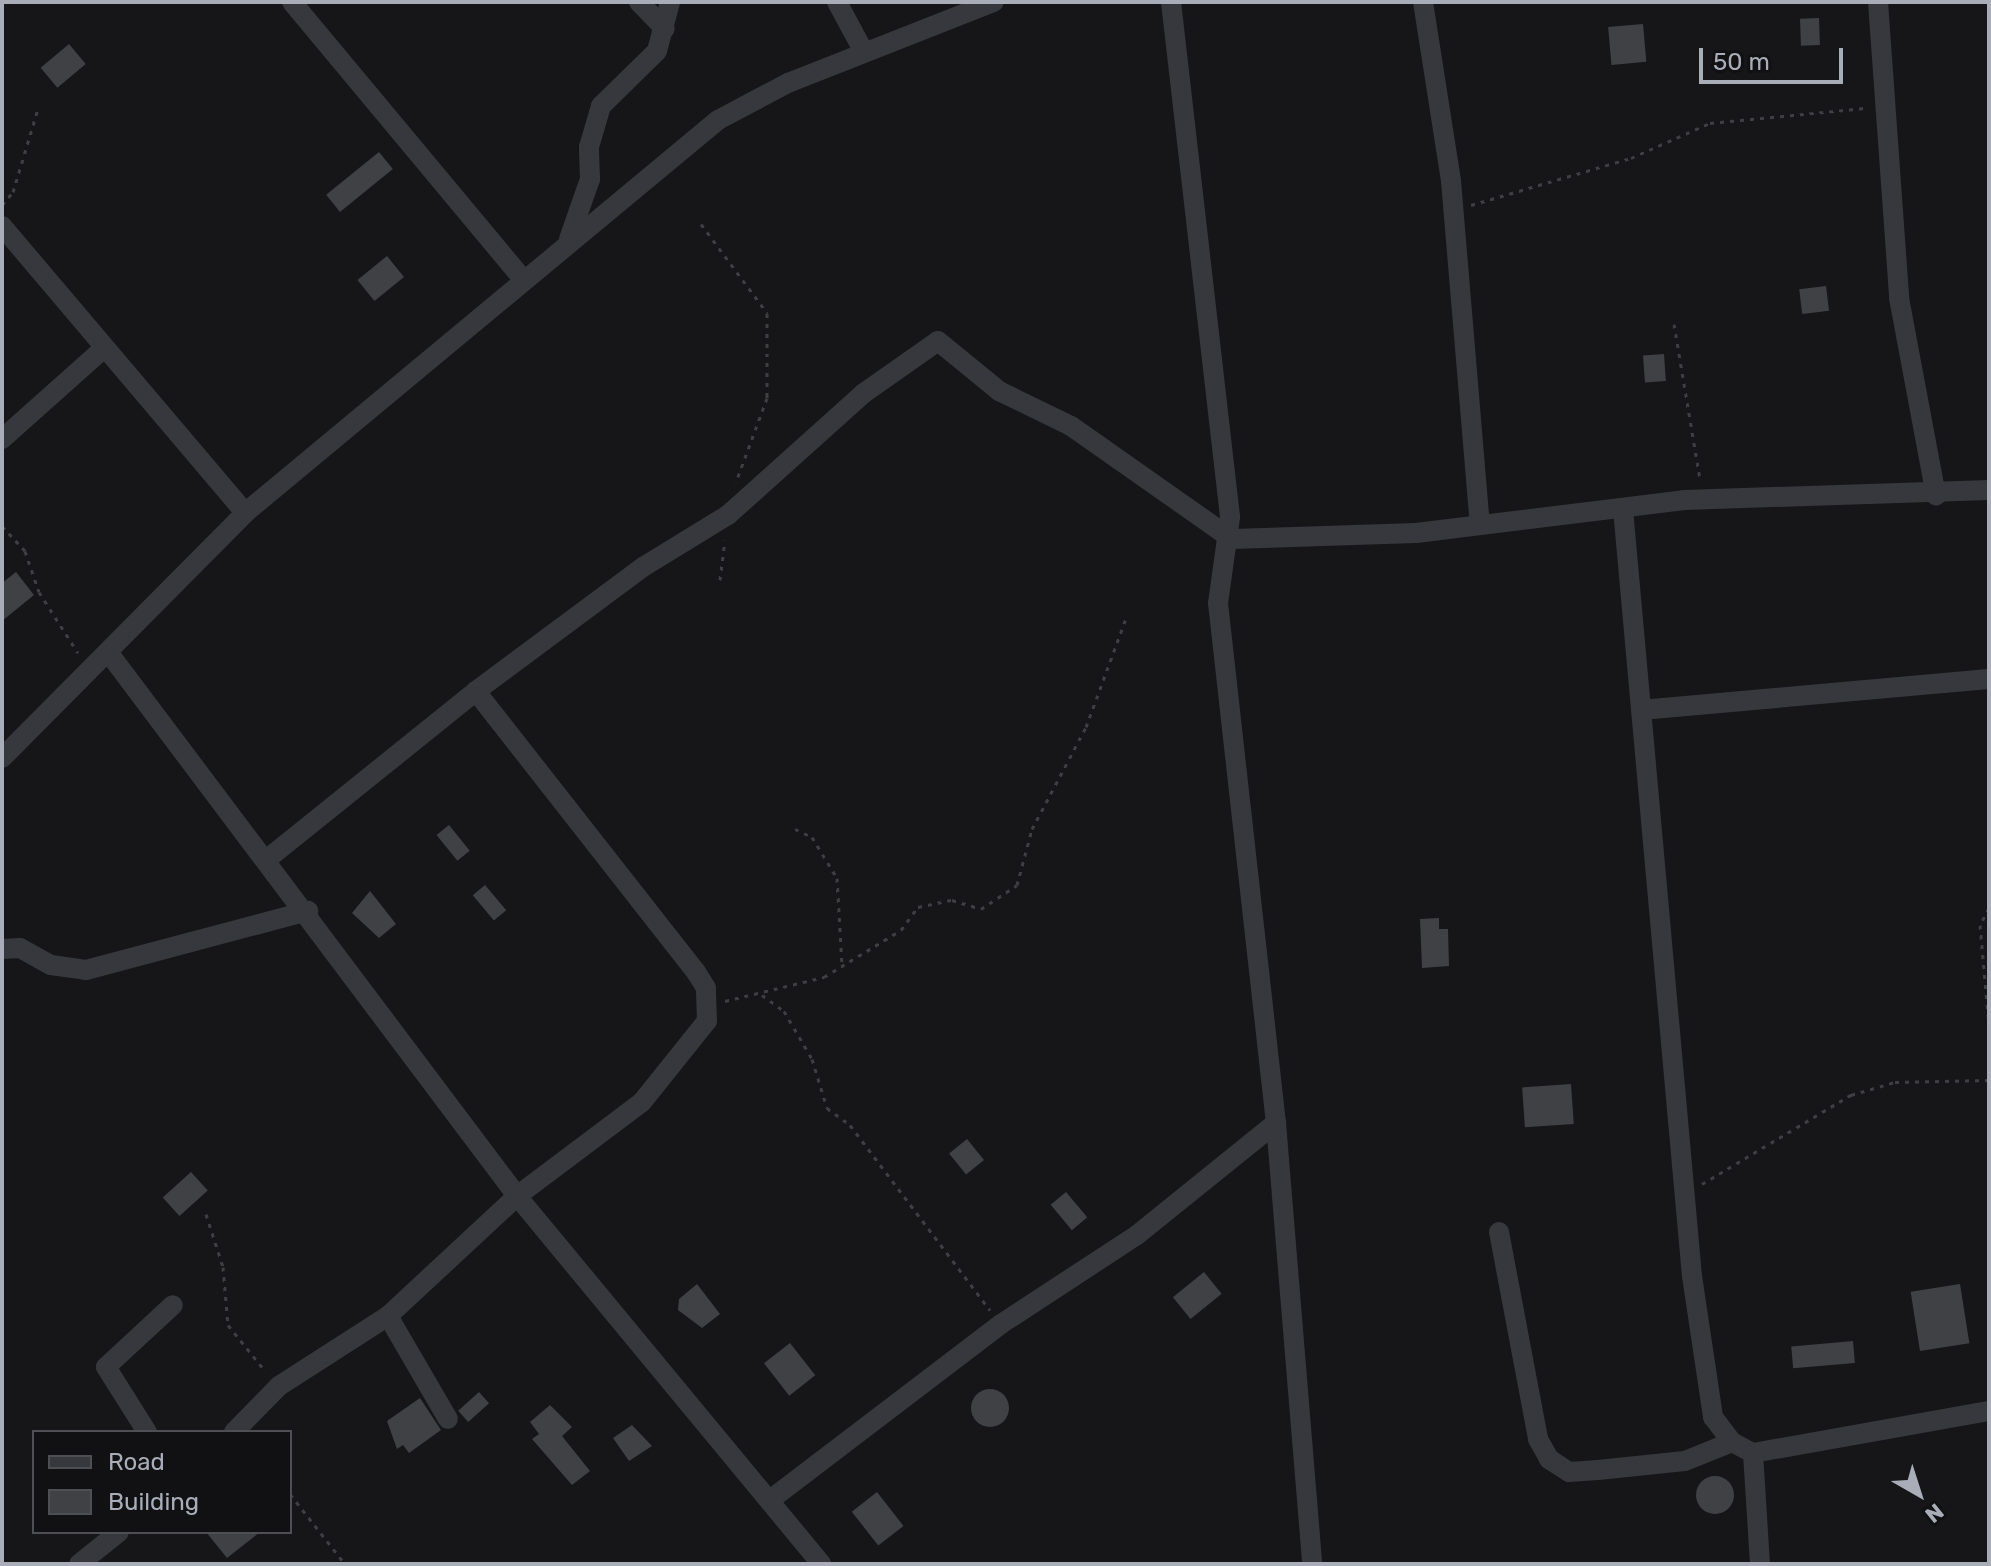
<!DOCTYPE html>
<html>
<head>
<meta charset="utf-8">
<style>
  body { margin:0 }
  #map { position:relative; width:1991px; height:1566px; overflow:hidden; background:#161618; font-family:Rubik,sans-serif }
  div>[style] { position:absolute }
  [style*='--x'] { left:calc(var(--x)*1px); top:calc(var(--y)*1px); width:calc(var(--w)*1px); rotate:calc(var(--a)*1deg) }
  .building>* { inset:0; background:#404145; transform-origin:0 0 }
  .round { border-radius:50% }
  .path>* { height:3px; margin-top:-1.5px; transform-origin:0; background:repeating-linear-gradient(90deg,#3d3f44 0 4px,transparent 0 10px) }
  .minor>* { height:20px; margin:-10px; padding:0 10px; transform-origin:10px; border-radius:10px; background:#37383d }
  span { translate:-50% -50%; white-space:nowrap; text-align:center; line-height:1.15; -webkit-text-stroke:6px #111113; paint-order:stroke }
  .frame { position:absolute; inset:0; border:4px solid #a8adb8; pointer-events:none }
  .legend { position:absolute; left:32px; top:1430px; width:260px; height:104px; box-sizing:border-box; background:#111113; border:2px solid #4d4f55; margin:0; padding:10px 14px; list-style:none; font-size:24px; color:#a8adb8 }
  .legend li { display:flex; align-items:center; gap:16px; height:40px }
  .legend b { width:40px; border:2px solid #4d4f55 }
  .north { position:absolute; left:1879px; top:1454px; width:80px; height:80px; -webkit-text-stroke:6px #111113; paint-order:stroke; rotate:141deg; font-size:22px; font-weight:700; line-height:32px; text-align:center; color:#a8adb8 }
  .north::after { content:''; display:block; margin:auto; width:28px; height:36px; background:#a8adb8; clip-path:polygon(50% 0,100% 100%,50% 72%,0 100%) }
  .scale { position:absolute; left:1699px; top:48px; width:144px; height:36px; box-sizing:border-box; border:4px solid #a8adb8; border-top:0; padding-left:10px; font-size:24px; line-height:28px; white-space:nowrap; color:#a8adb8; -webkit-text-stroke:6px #111113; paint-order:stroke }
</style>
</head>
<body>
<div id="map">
  <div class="building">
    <i style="left:1819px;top:18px;width:27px;height:19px;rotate:88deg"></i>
    <i style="left:1643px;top:24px;width:38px;height:35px;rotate:85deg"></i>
    <i style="left:69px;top:44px;width:26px;height:37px;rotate:50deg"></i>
    <i style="left:379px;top:152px;width:22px;height:68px;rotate:51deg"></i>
    <i style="left:387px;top:256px;width:27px;height:38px;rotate:51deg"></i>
    <i style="left:1826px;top:286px;width:25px;height:27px;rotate:83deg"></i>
    <i style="left:1664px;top:354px;width:27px;height:21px;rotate:86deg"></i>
    <i style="clip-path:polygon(16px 572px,34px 595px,2px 621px,2px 583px)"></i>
    <i style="left:449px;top:825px;width:33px;height:16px;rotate:51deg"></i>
    <i style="left:485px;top:885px;width:33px;height:16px;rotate:50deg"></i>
    <i style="clip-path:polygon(370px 891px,396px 924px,379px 938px,352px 913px)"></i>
    <i style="clip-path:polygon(1439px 918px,1439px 929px,1448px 929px,1449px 966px,1422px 968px,1420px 919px)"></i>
    <i style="left:1571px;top:1084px;width:40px;height:49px;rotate:86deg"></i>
    <i style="left:967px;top:1139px;width:27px;height:23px;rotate:51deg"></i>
    <i style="left:191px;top:1172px;width:25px;height:38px;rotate:48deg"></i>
    <i style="left:1066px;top:1192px;width:33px;height:20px;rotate:50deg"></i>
    <i style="left:1204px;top:1272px;width:28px;height:40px;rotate:51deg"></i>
    <i style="clip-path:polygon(697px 1284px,720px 1314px,702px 1328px,678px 1310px,679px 1299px)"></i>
    <i style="left:1960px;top:1284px;width:60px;height:50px;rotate:81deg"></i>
    <i style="left:1853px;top:1341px;width:22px;height:62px;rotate:85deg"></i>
    <i style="left:790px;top:1343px;width:41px;height:33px;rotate:52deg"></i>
    <i class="round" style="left:971px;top:1389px;width:38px;height:38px"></i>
    <i style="left:479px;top:1392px;width:15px;height:28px;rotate:48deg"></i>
    <i style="clip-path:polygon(420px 1398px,441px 1430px,409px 1453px,403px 1445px,397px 1449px,387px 1421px)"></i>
    <i style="clip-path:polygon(550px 1405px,572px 1427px,562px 1436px,590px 1471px,572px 1485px,532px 1439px,539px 1434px,530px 1422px)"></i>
    <i style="clip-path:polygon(632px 1425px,652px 1446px,629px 1461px,613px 1438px)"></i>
    <i class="round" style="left:1696px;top:1476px;width:38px;height:38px"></i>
    <i style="left:877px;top:1492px;width:43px;height:32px;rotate:52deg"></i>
    <i style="clip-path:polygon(206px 1532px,260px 1532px,227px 1558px)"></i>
  </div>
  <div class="path">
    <i style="--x:2;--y:205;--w:17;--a:-50"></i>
    <i style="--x:13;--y:192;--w:84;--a:-73.3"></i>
    <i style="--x:1471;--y:205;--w:167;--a:-16.4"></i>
    <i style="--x:1631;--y:158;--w:86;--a:-23.9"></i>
    <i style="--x:1710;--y:123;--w:158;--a:-5.5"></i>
    <i style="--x:701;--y:224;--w:111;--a:53.4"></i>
    <i style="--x:767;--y:313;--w:85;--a:90"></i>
    <i style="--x:767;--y:398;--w:90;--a:110.3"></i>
    <i style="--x:1674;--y:324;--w:158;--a:80.5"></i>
    <i style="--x:2;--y:526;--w:34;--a:47"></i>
    <i style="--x:25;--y:551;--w:43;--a:71.1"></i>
    <i style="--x:39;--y:592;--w:72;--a:57.4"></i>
    <i style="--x:720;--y:580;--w:40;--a:-82.9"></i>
    <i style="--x:795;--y:829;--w:19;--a:25"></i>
    <i style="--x:812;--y:837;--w:48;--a:58.6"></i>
    <i style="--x:837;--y:878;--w:88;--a:86.7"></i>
    <i style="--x:1989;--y:908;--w:19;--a:118"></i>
    <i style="--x:1980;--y:925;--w:100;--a:84.9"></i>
    <i style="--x:762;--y:995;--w:27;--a:36"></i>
    <i style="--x:784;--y:1011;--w:56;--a:59.7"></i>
    <i style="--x:812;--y:1059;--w:51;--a:73"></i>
    <i style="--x:827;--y:1108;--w:29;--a:36"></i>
    <i style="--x:850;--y:1125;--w:232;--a:52.9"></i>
    <i style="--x:725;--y:1001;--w:102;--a:-13.6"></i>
    <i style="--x:824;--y:977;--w:90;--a:-31.4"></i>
    <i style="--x:901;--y:930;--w:29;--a:-54"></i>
    <i style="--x:918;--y:907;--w:35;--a:-12"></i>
    <i style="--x:952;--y:900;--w:30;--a:17"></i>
    <i style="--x:981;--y:909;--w:43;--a:-33.7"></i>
    <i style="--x:1017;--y:885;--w:58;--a:-75"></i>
    <i style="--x:1032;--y:829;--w:115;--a:-62.1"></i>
    <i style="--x:1086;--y:727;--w:116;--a:-69.8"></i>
    <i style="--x:1702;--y:1184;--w:174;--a:-30.9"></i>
    <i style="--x:1851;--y:1095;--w:46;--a:-16.5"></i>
    <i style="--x:1895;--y:1082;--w:94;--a:-1.2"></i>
    <i style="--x:206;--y:1214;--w:56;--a:72.2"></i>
    <i style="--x:223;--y:1267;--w:58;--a:85.1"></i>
    <i style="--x:228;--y:1325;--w:60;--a:51"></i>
    <i style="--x:290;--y:1494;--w:89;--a:51.8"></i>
  </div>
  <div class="minor">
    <i style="--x:292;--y:2;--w:361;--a:50.2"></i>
    <i style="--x:639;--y:2;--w:37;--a:46"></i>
    <i style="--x:837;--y:2;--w:57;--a:61.6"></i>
    <i style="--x:1171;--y:2;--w:518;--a:83.46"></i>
    <i style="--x:1230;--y:517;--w:87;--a:97.9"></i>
    <i style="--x:1218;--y:603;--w:523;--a:83.64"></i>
    <i style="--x:1276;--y:1123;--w:442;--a:85.3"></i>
    <i style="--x:1423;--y:2;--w:181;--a:81.1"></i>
    <i style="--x:1451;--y:181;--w:344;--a:85.2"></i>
    <i style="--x:1878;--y:2;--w:297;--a:85.9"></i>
    <i style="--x:1899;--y:298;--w:201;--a:79.4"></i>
    <i style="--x:2;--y:226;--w:376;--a:49.7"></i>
    <i style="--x:569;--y:239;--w:64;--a:-70.7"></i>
    <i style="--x:590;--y:179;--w:32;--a:-92"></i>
    <i style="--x:589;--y:147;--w:43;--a:-73.7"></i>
    <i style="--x:601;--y:106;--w:78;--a:-44.5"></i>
    <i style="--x:657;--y:51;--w:51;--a:-75.1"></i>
    <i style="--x:2;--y:439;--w:137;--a:-41.7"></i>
    <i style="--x:1623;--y:509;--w:770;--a:84.86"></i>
    <i style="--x:1692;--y:1276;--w:143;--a:81.5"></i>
    <i style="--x:1713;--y:1417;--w:31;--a:53"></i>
    <i style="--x:1732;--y:1442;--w:24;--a:28"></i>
    <i style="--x:1753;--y:1453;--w:240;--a:-10.1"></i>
    <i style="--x:108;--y:652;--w:681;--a:53.06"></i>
    <i style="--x:517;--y:1196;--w:477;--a:50.4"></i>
    <i style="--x:1641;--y:710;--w:349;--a:-5.1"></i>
    <i style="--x:2;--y:758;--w:345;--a:-45.2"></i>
    <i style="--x:245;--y:513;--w:615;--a:-39.72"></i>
    <i style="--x:718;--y:120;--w:79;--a:-27.9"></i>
    <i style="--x:788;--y:83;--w:221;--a:-21.5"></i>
    <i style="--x:266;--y:860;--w:270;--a:-38.8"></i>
    <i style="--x:476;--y:691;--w:208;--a:-36.6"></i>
    <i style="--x:643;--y:567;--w:100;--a:-31.5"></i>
    <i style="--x:728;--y:515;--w:183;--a:-41.9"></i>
    <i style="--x:864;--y:393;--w:90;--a:-35.1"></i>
    <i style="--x:938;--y:341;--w:79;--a:39.3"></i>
    <i style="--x:999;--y:391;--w:80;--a:25.9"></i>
    <i style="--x:1071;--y:426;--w:197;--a:35.1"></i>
    <i style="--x:1232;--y:539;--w:184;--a:-1.9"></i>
    <i style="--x:1416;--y:533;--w:270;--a:-7"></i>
    <i style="--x:1684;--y:500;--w:305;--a:-1.9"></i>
    <i style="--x:2;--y:949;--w:18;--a:-3"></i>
    <i style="--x:20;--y:948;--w:35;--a:29"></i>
    <i style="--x:51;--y:965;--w:35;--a:8"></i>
    <i style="--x:86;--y:970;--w:230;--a:-14.9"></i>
    <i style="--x:1499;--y:1232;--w:211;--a:79.3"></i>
    <i style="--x:1538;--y:1439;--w:23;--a:61"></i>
    <i style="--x:1549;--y:1459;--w:24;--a:33"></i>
    <i style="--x:1569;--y:1472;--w:29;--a:-4"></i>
    <i style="--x:1598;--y:1470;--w:87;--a:-5.9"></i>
    <i style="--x:1685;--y:1461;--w:51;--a:-22"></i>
    <i style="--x:388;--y:1316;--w:119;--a:59.8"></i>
    <i style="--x:147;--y:1432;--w:77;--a:-122.2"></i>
    <i style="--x:106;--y:1367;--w:91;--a:-42.8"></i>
    <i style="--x:234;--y:1432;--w:64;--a:-45.6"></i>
    <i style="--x:279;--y:1386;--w:130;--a:-32.7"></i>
    <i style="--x:388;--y:1316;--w:176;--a:-42.9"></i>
    <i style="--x:517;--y:1196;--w:156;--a:-36.9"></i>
    <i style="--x:642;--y:1102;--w:104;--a:-51.3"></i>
    <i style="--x:707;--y:1021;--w:33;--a:-92"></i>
    <i style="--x:706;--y:988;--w:19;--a:-122"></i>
    <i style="--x:696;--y:972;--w:357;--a:-128.1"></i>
    <i style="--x:1753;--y:1453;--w:111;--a:86.4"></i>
    <i style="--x:770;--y:1500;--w:290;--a:-37.3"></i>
    <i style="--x:1001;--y:1324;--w:163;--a:-33.2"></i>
    <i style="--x:1137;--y:1235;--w:179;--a:-38.9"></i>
    <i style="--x:79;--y:1564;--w:51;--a:-38.7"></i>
  </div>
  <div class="frame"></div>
  <ul class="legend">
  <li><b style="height:10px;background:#37383d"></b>Road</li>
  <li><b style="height:22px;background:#404145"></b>Building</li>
  </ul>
  <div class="north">N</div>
  <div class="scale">50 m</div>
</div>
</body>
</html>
